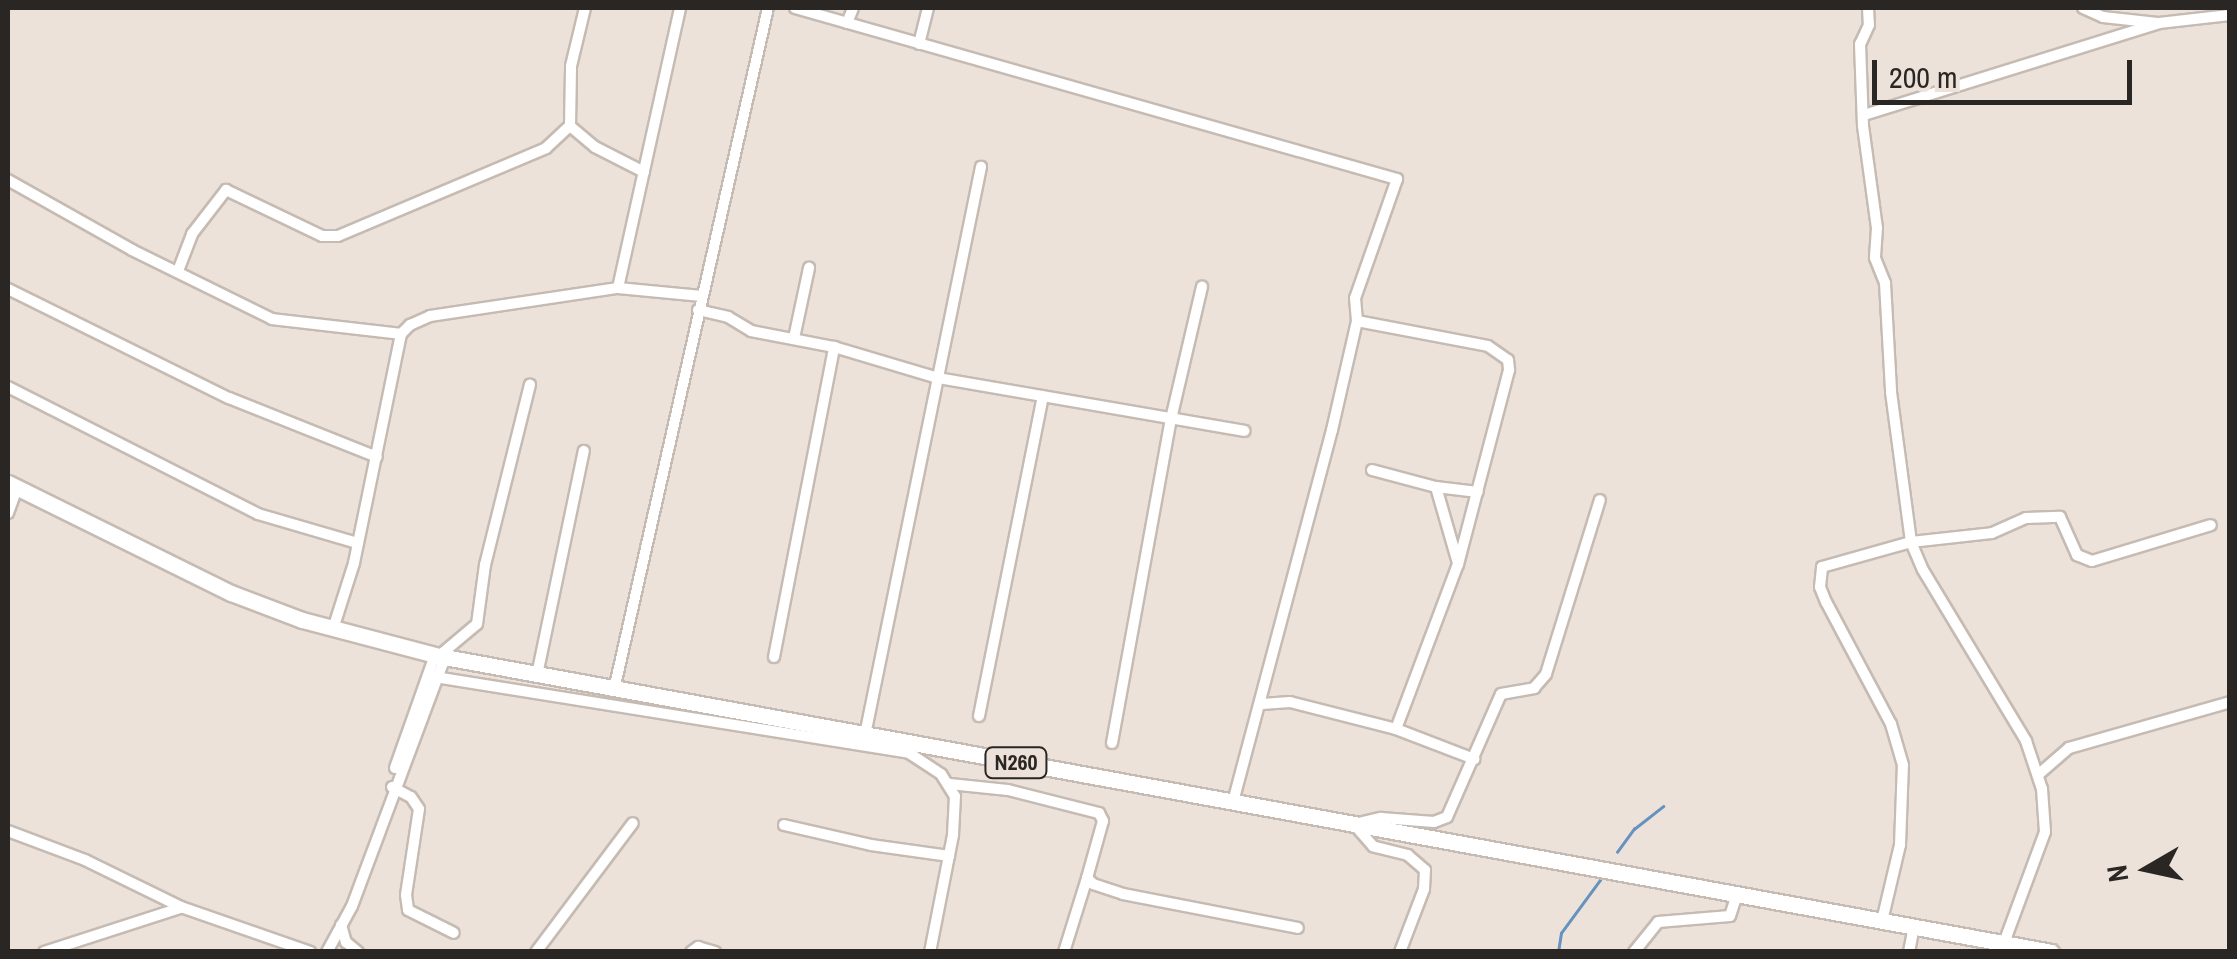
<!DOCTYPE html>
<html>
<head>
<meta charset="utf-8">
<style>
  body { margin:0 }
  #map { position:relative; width:2237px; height:959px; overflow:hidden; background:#ece2da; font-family:"Archivo Narrow",sans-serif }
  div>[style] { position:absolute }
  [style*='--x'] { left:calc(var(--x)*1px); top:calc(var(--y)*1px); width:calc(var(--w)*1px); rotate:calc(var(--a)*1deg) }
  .stream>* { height:2.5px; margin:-1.25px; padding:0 1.25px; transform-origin:1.25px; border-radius:1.25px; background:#6692bf }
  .roads { filter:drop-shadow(2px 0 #c5bbb3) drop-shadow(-2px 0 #c5bbb3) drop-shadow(0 2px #c5bbb3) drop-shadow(0 -2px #c5bbb3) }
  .street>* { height:10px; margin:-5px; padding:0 5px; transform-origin:5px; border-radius:5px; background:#fff }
  .primary>* { height:15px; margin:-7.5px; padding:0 7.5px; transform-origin:7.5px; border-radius:7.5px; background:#fff }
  span { translate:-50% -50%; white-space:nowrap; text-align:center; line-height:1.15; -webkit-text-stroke:10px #ece2da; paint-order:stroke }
  .shield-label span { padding:2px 8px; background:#ece2da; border:2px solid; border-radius:8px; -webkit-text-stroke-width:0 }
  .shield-label { font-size:22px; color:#2a2623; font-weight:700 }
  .frame { position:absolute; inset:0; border:10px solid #2a2623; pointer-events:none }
  .north { position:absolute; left:2097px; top:819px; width:100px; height:100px; -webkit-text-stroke:8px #ece2da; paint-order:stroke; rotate:261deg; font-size:28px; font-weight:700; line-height:40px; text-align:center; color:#2a2623 }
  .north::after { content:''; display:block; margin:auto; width:35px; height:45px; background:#2a2623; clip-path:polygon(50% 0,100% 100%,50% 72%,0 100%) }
  .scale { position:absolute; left:1872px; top:60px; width:260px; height:45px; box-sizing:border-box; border:5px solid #2a2623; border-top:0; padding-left:12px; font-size:30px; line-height:35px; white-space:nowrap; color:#2a2623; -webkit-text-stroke:8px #ece2da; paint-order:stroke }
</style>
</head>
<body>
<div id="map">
  <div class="stream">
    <i style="--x:1617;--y:852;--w:29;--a:-54"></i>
    <i style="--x:1634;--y:829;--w:37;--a:-38"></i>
    <i style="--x:1558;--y:952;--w:19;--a:-81"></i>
    <i style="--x:1561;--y:933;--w:66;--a:-53.7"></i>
  </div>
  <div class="roads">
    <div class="street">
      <i style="--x:795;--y:8;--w:626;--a:15.86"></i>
      <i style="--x:1397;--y:179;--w:126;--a:109.4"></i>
      <i style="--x:1355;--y:298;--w:23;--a:85"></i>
      <i style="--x:1357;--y:321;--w:112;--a:102.9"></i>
      <i style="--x:1332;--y:430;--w:385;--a:104.9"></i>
      <i style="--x:1868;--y:8;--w:17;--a:87"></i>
      <i style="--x:1869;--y:25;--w:21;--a:115"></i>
      <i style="--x:1860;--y:44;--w:82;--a:87.9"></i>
      <i style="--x:1863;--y:126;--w:103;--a:82.2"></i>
      <i style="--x:1877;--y:228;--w:30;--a:94"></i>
      <i style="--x:1875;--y:258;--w:27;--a:68"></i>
      <i style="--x:1885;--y:283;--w:109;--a:86.8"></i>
      <i style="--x:1891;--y:392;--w:151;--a:82.4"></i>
      <i style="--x:1911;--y:542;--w:30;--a:67"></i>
      <i style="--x:1923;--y:570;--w:200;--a:58.9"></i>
      <i style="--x:2026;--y:741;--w:51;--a:71.6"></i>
      <i style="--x:2042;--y:789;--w:43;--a:86"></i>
      <i style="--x:2045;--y:832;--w:118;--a:110.3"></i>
      <i style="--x:2083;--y:8;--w:22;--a:24"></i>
      <i style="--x:2103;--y:17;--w:55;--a:6.2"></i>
      <i style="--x:847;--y:23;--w:16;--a:-68"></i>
      <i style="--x:919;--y:44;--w:37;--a:-76"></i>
      <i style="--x:1864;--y:115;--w:309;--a:-17.3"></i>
      <i style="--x:2159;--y:23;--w:71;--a:-6.4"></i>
      <i style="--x:570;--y:126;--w:33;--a:40"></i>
      <i style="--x:595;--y:147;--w:55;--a:27"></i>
      <i style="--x:8;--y:180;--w:142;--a:29.4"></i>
      <i style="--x:132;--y:250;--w:156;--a:26.2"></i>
      <i style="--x:272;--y:319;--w:130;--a:6.6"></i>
      <i style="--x:178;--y:271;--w:40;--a:-69"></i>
      <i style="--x:192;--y:234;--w:56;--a:-52.3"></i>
      <i style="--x:226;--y:190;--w:106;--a:25.6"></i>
      <i style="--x:322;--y:236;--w:16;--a:0"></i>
      <i style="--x:338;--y:236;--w:226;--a:-22.9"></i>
      <i style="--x:546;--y:148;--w:33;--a:-43"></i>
      <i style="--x:570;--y:126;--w:60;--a:-89"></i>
      <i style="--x:571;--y:66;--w:60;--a:-76.4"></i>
      <i style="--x:618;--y:288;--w:287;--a:-77.5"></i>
      <i style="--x:8;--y:289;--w:246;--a:26.3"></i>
      <i style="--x:229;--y:398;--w:159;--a:21.7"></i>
      <i style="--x:698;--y:310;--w:31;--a:13"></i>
      <i style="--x:728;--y:317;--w:27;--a:31"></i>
      <i style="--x:751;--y:331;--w:85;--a:10.9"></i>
      <i style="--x:834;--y:347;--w:109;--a:16.6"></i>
      <i style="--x:938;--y:378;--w:311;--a:9.8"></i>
      <i style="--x:1357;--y:321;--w:133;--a:10.8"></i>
      <i style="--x:1488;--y:346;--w:24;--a:35"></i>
      <i style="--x:1508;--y:360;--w:10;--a:84"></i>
      <i style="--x:1509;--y:370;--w:201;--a:104.7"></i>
      <i style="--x:1458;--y:564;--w:176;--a:110.6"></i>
      <i style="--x:794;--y:338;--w:72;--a:-77.9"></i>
      <i style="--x:8;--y:387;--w:280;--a:26.9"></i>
      <i style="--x:258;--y:514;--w:103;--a:16.3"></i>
      <i style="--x:1372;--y:470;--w:66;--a:14.9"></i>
      <i style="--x:1436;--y:487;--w:42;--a:6.8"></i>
      <i style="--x:1436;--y:487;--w:79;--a:73.9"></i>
      <i style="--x:8;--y:513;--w:27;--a:-70"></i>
      <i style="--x:333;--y:629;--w:69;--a:-72.3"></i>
      <i style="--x:354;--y:563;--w:234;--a:-78.4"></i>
      <i style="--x:401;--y:334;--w:13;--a:-45"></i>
      <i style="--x:410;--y:325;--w:22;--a:-24"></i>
      <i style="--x:430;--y:316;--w:190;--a:-8.5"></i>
      <i style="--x:618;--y:288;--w:84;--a:5.4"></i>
      <i style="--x:440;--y:655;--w:48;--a:-40"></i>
      <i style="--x:477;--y:624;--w:60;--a:-82.3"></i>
      <i style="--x:485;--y:565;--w:186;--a:-76"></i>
      <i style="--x:774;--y:657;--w:316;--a:-79"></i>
      <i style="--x:537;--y:675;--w:229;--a:-78.2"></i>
      <i style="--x:429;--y:676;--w:486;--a:9.1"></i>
      <i style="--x:614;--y:690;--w:699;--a:-77.28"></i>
      <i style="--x:1262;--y:704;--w:28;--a:-4"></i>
      <i style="--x:1290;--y:702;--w:109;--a:14.3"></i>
      <i style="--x:1396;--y:729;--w:84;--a:21"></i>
      <i style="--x:979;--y:716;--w:326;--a:-78.7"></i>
      <i style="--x:865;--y:735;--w:580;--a:-78.46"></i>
      <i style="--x:1112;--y:743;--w:329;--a:-79.7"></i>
      <i style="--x:1171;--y:419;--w:136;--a:-76.8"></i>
      <i style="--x:906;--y:751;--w:42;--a:33.3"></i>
      <i style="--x:941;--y:774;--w:26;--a:58"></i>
      <i style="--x:955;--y:796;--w:39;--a:93"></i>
      <i style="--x:953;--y:835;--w:119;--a:101.1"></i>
      <i style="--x:395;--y:768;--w:120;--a:-70.5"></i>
      <i style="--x:2039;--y:774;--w:40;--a:-41"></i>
      <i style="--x:2069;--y:748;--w:167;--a:-15.9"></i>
      <i style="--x:950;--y:784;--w:58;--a:5.9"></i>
      <i style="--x:1008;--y:790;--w:94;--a:14.2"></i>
      <i style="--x:1099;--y:813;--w:9;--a:63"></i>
      <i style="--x:1103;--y:821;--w:59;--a:105.7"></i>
      <i style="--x:1087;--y:878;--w:8;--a:45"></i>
      <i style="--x:1093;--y:884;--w:32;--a:18"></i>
      <i style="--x:1123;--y:894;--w:178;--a:11"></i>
      <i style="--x:392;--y:787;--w:21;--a:28"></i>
      <i style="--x:411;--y:797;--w:14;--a:56"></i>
      <i style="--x:419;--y:809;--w:87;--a:98.6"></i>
      <i style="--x:406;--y:895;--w:15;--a:82"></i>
      <i style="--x:408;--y:910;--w:51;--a:26.6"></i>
      <i style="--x:784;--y:825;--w:89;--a:12.9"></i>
      <i style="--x:871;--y:845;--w:79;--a:8"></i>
      <i style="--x:8;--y:831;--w:82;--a:20.6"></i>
      <i style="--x:85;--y:860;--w:107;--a:26.1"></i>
      <i style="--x:181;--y:907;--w:137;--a:19.2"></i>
      <i style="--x:1882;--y:921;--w:78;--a:-76.7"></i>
      <i style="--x:1900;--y:845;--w:80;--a:-87.9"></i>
      <i style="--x:1903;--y:765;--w:43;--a:-106.3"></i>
      <i style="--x:1891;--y:724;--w:138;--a:-118"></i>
      <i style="--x:1826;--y:602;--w:16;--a:-112"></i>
      <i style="--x:1820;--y:587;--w:20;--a:-84"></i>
      <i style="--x:1822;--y:567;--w:92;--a:-15.7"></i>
      <i style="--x:1911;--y:542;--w:81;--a:-6.3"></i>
      <i style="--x:1992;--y:533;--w:37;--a:-24"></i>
      <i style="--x:2026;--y:518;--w:34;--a:-2"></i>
      <i style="--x:2060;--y:517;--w:42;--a:65.9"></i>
      <i style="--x:2077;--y:555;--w:16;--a:22"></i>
      <i style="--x:2092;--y:561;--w:124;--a:-16.8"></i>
      <i style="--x:341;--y:925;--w:18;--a:74"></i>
      <i style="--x:346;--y:942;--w:16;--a:40"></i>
      <i style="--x:44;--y:952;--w:143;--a:-17.9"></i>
      <i style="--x:327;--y:952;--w:52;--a:-61.5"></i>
      <i style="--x:352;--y:906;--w:266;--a:-69.5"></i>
      <i style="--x:536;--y:952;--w:161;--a:-53.1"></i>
      <i style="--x:691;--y:952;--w:9;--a:-36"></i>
      <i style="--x:698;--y:947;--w:18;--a:16"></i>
      <i style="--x:1064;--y:952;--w:77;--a:-72.7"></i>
      <i style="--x:1400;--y:952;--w:67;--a:-69.1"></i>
      <i style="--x:1424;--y:889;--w:19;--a:-87"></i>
      <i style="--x:1425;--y:870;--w:23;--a:-139"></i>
      <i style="--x:1408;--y:855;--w:36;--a:-166"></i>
      <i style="--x:1373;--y:846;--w:29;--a:-131"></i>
      <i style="--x:1354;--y:824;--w:28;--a:-13"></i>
      <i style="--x:1381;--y:818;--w:53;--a:4.3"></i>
      <i style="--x:1434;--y:822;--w:14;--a:-21"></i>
      <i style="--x:1447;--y:817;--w:134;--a:-66.3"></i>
      <i style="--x:1501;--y:694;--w:34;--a:-10"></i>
      <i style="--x:1534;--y:688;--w:18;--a:-49"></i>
      <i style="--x:1546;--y:674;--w:182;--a:-72.8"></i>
      <i style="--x:1634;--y:952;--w:38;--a:-51"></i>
      <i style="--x:1658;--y:922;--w:72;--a:-4.8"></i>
      <i style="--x:1730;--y:916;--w:23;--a:-72"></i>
      <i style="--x:1909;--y:952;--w:25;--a:-79"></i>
    </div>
    <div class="primary">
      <i style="--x:8;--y:483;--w:249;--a:26.3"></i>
      <i style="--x:231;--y:593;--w:76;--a:20.8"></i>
      <i style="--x:302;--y:620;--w:142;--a:14.7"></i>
      <i style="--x:439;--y:656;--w:1639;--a:10.4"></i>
    </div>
  </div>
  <div class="shield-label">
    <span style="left:1016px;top:763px">N260</span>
  </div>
  <div class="frame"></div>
  <div class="north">N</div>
  <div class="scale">200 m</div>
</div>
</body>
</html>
